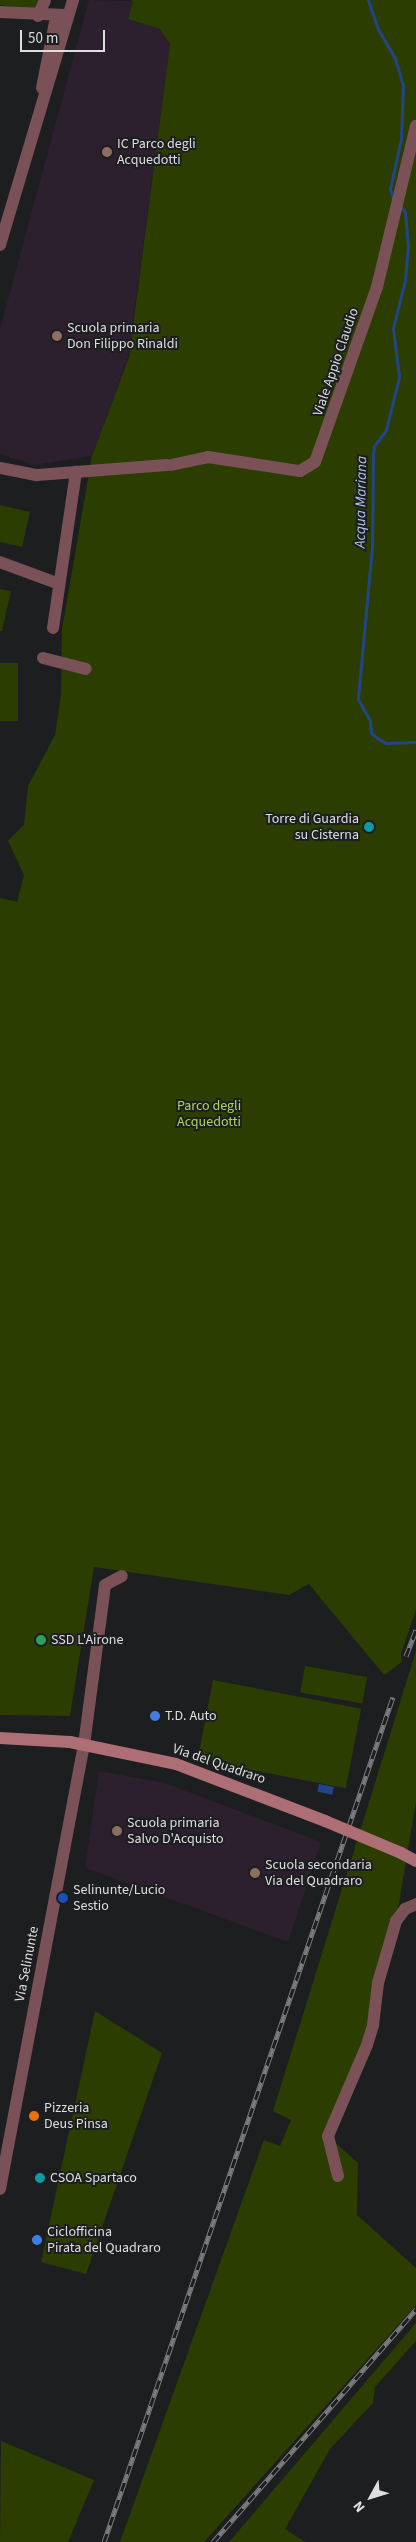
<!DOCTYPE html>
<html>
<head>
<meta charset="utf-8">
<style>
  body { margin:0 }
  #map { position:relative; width:416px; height:2542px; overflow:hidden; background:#1d1e20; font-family:"Source Sans 3",sans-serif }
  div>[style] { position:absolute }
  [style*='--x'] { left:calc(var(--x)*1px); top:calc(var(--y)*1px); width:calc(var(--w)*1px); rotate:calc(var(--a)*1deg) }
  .education>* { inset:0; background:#2c202e }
  .green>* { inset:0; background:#2c3d02; transform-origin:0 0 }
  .water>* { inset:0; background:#224588; transform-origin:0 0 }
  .stream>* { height:3px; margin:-1.5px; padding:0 1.5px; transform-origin:1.5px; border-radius:1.5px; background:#224588 }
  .street>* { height:12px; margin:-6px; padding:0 6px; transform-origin:6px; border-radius:6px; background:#795156 }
  .secondary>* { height:12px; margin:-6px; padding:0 6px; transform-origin:6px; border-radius:6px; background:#ad6e76 }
  .rail>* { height:5px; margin-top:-2.5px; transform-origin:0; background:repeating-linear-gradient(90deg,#1d1e20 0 9px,#7c7c7e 0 18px); box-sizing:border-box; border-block:1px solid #7c7c7e }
  .secondary-bridge>* { height:12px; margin:-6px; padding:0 6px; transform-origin:6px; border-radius:6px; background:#ad6e76 }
  .dots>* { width:14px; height:14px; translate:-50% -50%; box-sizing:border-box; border:2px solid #1d1e20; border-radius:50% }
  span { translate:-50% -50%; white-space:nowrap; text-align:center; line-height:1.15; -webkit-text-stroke:4px #1d1e20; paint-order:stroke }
  .poi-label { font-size:14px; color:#dedee0 }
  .left { translate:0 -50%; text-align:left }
  .right { translate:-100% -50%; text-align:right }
  .street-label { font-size:14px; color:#dedee0 }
  .park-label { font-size:14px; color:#add562 }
  .water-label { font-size:15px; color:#b1c7ed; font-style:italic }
  .north { position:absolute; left:346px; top:2472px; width:50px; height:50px; -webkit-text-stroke:4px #1d1e20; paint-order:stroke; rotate:231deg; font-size:14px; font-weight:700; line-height:20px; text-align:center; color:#dedee0 }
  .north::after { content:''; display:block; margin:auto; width:18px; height:22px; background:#dedee0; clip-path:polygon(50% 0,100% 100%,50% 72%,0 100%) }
  .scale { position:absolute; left:20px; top:30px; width:85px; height:22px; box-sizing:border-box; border:2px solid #dedee0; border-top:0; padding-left:6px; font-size:15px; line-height:18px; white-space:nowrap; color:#dedee0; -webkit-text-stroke:4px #1d1e20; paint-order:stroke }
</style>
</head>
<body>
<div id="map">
  <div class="education">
    <i style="clip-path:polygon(89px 0,133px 1px,128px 19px,160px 29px,170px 44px,128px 357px,92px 456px,34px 465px,0 454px,0 329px)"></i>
    <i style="clip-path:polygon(99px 1771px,165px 1783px,321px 1842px,288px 1942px,85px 1868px)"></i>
  </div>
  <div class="green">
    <i style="clip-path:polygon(0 0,42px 0,35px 10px,0 5px)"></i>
    <i style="clip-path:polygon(130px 0,416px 0,416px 1609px,401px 1654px,402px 1662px,384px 1675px,309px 1584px,289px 1595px,94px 1567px,70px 1716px,0 1715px,0 898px,17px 902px,24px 875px,8px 841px,24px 825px,28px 786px,55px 735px,61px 695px,62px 629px,92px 456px,129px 357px,170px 44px,160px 29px,128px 19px,133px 1px)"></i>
    <i style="clip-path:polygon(0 505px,30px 512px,22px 547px,0 542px)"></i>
    <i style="clip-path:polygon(0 589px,11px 591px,2px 631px,0 631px)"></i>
    <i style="left:0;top:663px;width:18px;height:58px"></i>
    <i style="clip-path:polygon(416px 1651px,416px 1802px,396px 1921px,373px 2025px,328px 2136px,358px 2163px,357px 2215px,416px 2268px,416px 2305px,204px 2542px,120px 2542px,264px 2140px,280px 2146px,291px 2120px,273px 2111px)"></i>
    <i style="left:305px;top:1666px;width:63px;height:27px;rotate:10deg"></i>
    <i style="left:213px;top:1680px;width:151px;height:81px;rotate:11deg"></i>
    <i style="clip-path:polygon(95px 2011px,162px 2053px,86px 2274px,41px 2262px)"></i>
    <i style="clip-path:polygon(416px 2323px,416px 2341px,375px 2387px,373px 2403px,330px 2449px,285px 2529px,305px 2542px,229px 2542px)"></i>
    <i style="clip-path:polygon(1px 2441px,94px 2480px,68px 2542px,0 2542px)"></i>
  </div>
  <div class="water">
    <i style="left:319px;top:1784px;width:15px;height:8px;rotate:11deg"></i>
  </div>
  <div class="stream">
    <i style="--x:368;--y:0;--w:31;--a:71"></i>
    <i style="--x:378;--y:29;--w:34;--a:60"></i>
    <i style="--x:395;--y:58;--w:29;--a:74"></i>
    <i style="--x:403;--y:86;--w:53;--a:92.2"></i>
    <i style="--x:401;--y:139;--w:51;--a:102.4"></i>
    <i style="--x:390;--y:189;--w:12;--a:70"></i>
    <i style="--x:400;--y:206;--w:8;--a:50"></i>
    <i style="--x:405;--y:212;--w:34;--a:85"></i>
    <i style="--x:408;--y:246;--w:34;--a:95"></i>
    <i style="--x:405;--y:280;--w:49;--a:104"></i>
    <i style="--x:393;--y:328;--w:49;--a:83"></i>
    <i style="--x:399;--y:377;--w:55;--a:103.8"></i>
    <i style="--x:386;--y:430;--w:20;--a:127"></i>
    <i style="--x:374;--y:446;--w:8;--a:97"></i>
    <i style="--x:373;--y:454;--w:93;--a:90.6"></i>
    <i style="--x:372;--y:547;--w:153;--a:95.3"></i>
    <i style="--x:358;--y:699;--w:25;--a:61"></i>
    <i style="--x:370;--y:721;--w:12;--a:85"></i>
    <i style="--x:371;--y:733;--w:8;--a:40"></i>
    <i style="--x:377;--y:738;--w:10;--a:29"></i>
    <i style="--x:386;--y:743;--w:30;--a:-2"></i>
  </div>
  <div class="street">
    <i style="--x:0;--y:12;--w:65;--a:2.6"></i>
    <i style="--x:38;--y:16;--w:17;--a:-66"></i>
    <i style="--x:42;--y:88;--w:72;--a:-78.8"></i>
    <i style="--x:0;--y:245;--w:256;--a:-73.4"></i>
    <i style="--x:171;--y:465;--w:38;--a:-12"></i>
    <i style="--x:208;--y:457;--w:93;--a:8.7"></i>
    <i style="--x:300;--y:471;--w:17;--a:-31"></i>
    <i style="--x:315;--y:462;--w:186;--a:-70.5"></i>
    <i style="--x:377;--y:287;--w:166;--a:-76.4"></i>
    <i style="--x:0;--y:468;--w:38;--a:11"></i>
    <i style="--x:37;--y:475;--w:130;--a:-4.4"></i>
    <i style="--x:0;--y:562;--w:63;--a:20.4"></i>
    <i style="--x:53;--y:628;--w:158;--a:-81.6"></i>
    <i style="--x:43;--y:658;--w:44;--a:14.3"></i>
    <i style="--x:338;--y:2176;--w:41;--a:-104"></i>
    <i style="--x:328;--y:2136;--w:99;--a:-66.8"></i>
    <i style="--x:367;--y:2045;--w:21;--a:-73"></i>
    <i style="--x:373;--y:2025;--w:42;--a:-83.2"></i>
    <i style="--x:378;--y:1983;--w:65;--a:-73.8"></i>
    <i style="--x:396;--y:1921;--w:15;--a:-53"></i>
    <i style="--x:405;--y:1909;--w:12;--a:-24"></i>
    <i style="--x:0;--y:2189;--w:452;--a:-79.3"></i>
    <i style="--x:84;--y:1745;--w:161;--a:-82.5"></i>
    <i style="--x:105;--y:1585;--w:19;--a:-28"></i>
  </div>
  <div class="secondary">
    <i style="--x:0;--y:1738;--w:70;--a:3.3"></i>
    <i style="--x:70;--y:1742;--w:108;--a:11.7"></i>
    <i style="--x:176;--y:1764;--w:160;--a:20.9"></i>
    <i style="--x:401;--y:1853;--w:17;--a:28"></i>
  </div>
  <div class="rail">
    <i style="--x:406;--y:1656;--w:28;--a:-69"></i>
    <i style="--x:104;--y:2542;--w:893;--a:-71.12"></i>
    <i style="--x:213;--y:2542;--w:309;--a:-48.9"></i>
  </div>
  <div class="secondary-bridge">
    <i style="--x:325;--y:1821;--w:82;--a:22.8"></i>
  </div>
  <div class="dots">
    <i style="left:107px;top:152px;background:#8d6e63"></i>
    <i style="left:57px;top:336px;background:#8d6e63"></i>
    <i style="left:369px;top:827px;background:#0f9aa8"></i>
    <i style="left:41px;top:1640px;background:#2e9e5b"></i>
    <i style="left:155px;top:1716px;background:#3f7fe0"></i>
    <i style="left:117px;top:1831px;background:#8d6e63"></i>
    <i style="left:255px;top:1873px;background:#8d6e63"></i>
    <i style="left:63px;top:1898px;background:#1a4fb4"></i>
    <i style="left:34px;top:2116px;background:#e8710a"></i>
    <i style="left:40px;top:2178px;background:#0f9aa8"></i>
    <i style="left:37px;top:2240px;background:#3f7fe0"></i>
  </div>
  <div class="poi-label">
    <span class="left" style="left:117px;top:152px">IC Parco degli<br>Acquedotti</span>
    <span class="left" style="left:67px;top:336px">Scuola primaria<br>Don Filippo Rinaldi</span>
    <span class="right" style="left:359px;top:827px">Torre di Guardia<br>su Cisterna</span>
    <span class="left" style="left:51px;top:1640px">SSD L'Airone</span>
    <span class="left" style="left:165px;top:1716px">T.D. Auto</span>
    <span class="left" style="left:127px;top:1831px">Scuola primaria<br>Salvo D'Acquisto</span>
    <span class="left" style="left:265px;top:1873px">Scuola secondaria<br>Via del Quadraro</span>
    <span class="left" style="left:73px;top:1898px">Selinunte/Lucio<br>Sestio</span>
    <span class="left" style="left:44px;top:2116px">Pizzeria<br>Deus Pinsa</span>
    <span class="left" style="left:50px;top:2178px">CSOA Spartaco</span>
    <span class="left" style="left:47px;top:2240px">Ciclofficina<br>Pirata del Quadraro</span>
  </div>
  <div class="street-label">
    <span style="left:336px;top:362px;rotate:-71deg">Viale Appio Claudio</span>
    <span style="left:219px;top:1764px;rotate:19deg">Via del Quadraro</span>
    <span style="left:27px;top:1964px;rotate:-79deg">Via Selinunte</span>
  </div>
  <div class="park-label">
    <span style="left:209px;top:1114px">Parco degli<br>Acquedotti</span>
  </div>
  <div class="water-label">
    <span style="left:361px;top:502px;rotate:-89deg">Acqua Mariana</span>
  </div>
  <div class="north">N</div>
  <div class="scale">50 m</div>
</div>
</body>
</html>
